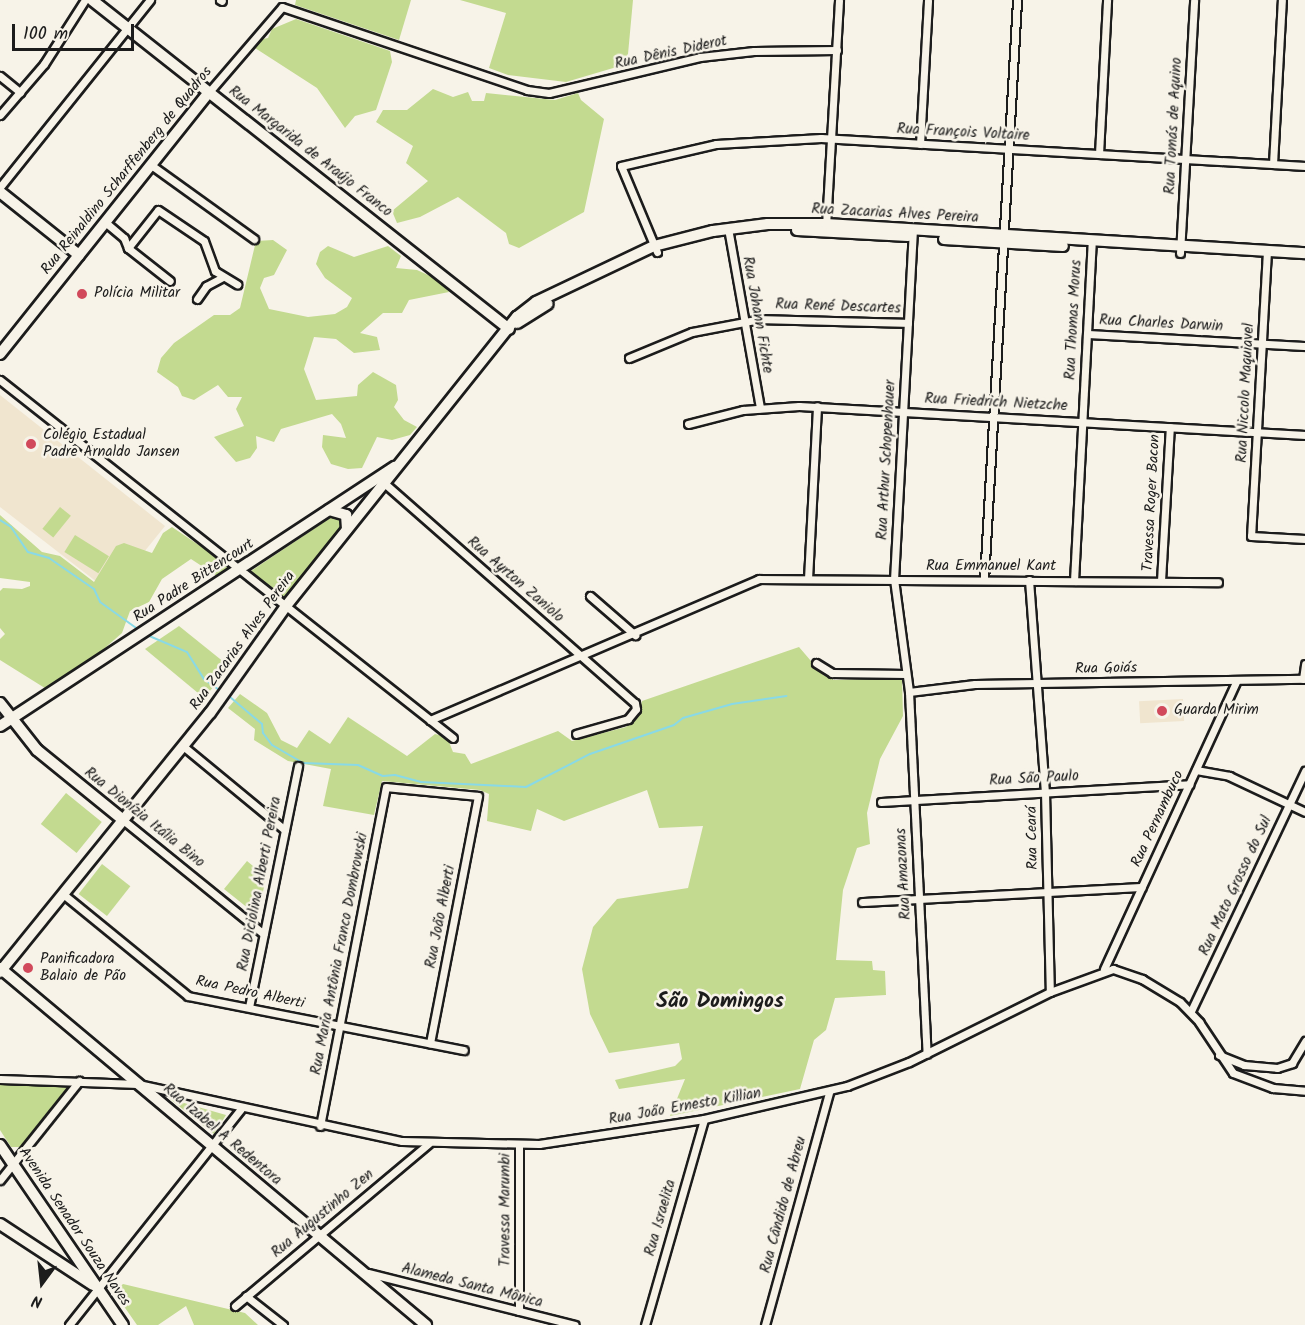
<!DOCTYPE html>
<html>
<head>
<meta charset="utf-8">
<style>
  body { margin:0 }
  #map { position:relative; width:1305px; height:1325px; overflow:hidden; background:#f7f3e8; font-family:Kalam,sans-serif }
  div>[style] { position:absolute }
  [style*='--x'] { left:calc(var(--x)*1px); top:calc(var(--y)*1px); width:calc(var(--w)*1px); rotate:calc(var(--a)*1deg) }
  .built>* { inset:0; background:#f0e5cf; transform-origin:0 0 }
  .green>* { inset:0; background:#c3da90; transform-origin:0 0 }
  .stream>* { height:2px; margin:-1px; padding:0 1px; transform-origin:1px; border-radius:1px; background:#89d9e6 }
  .roads { filter:drop-shadow(2px 0 #1c1c1c) drop-shadow(-2px 0 #1c1c1c) drop-shadow(0 2px #1c1c1c) drop-shadow(0 -2px #1c1c1c) }
  .street>* { height:7px; margin:-3.5px; padding:0 3.5px; transform-origin:3.5px; border-radius:3.5px; background:#f7f3e8 }
  .secondary>* { height:10px; margin:-5px; padding:0 5px; transform-origin:5px; border-radius:5px; background:#f7f3e8 }
  .dots>* { width:16px; height:16px; translate:-50% -50%; box-sizing:border-box; border:3px solid #f7f3e8; border-radius:50% }
  span { translate:-50% -50%; white-space:nowrap; text-align:center; line-height:1.15; -webkit-text-stroke:5px #f7f3e8; paint-order:stroke }
  .street-label { font-size:15px; color:#1c1c1c }
  .poi-label { font-size:15px; color:#1c1c1c }
  .left { translate:0 -50%; text-align:left }
  .district-label { font-size:21px; color:#1c1c1c; font-weight:700 }
  .north { position:absolute; left:12px; top:1253px; width:60px; height:60px; -webkit-text-stroke:4px #f7f3e8; paint-order:stroke; rotate:195deg; font-size:16px; font-weight:700; line-height:24px; text-align:center; color:#1c1c1c }
  .north::after { content:''; display:block; margin:auto; width:21px; height:27px; background:#1c1c1c; clip-path:polygon(50% 0,100% 100%,50% 72%,0 100%) }
  .scale { position:absolute; left:12px; top:24px; width:122px; height:27px; box-sizing:border-box; border:3px solid #1c1c1c; border-top:0; padding-left:8px; font-size:18px; line-height:21px; white-space:nowrap; color:#1c1c1c; -webkit-text-stroke:4px #f7f3e8; paint-order:stroke }
</style>
</head>
<body>
<div id="map">
  <div class="built">
    <i style="clip-path:polygon(0 395px,165px 526px,111px 593px,0 507px)"></i>
    <i style="left:1183px;top:699px;width:22px;height:44px;rotate:87deg"></i>
  </div>
  <div class="green">
    <i style="clip-path:polygon(296px 0,411px 0,399px 40px,295px 5px)"></i>
    <i style="clip-path:polygon(460px 0,633px 0,628px 54px,620px 66px,566px 82px,508px 75px,489px 68px,506px 13px)"></i>
    <i style="clip-path:polygon(296px 19px,390px 51px,392px 62px,376px 110px,355px 116px,345px 128px,317px 88px,255px 48px,258px 40px,268px 38px,272px 29px)"></i>
    <i style="clip-path:polygon(433px 89px,453px 97px,468px 92px,472px 101px,484px 101px,486px 93px,555px 100px,578px 93px,581px 100px,604px 119px,584px 212px,519px 248px,509px 244px,506px 233px,458px 197px,420px 217px,397px 223px,392px 211px,428px 181px,406px 163px,413px 146px,376px 122px,383px 110px,407px 110px)"></i>
    <i style="clip-path:polygon(273px 240px,287px 250px,274px 275px,264px 278px,260px 288px,269px 309px,308px 317px,335px 314px,347px 307px,352px 298px,325px 278px,316px 264px,320px 252px,328px 246px,354px 257px,388px 246px,401px 256px,396px 268px,417px 270px,439px 280px,449px 292px,409px 300px,402px 313px,383px 313px,360px 333px,377px 337px,380px 350px,354px 353px,336px 339px,314px 337px,304px 369px,316px 400px,357px 396px,358px 385px,373px 372px,396px 385px,398px 400px,394px 407px,404px 420px,417px 427px,410px 435px,392px 440px,377px 437px,362px 468px,348px 469px,331px 464px,322px 447px,323px 435px,346px 438px,341px 424px,332px 414px,281px 429px,274px 442px,256px 436px,257px 448px,250px 458px,236px 462px,214px 437px,244px 426px,236px 409px,242px 397px,228px 397px,218px 385px,194px 400px,182px 396px,178px 387px,157px 372px,161px 358px,174px 343px,214px 315px,230px 315px,240px 308px,256px 241px)"></i>
    <i style="left:60px;top:507px;width:14px;height:28px;rotate:39deg"></i>
    <i style="clip-path:polygon(336px 514px,343px 517px,345px 524px,286px 599px,251px 571px)"></i>
    <i style="clip-path:polygon(0 515px,42px 552px,60px 556px,94px 582px,116px 546px,124px 543px,152px 553px,163px 533px,172px 527px,233px 568px,223px 580px,191px 559px,162px 579px,149px 602px,130px 611px,122px 633px,82px 668px,68px 673px,48px 690px,0 660px,0 639px,5px 634px,0 628px,0 591px,3px 588px,22px 589px,30px 586px,30px 582px,0 578px)"></i>
    <i style="left:75px;top:535px;width:40px;height:20px;rotate:32deg"></i>
    <i style="clip-path:polygon(179px 626px,230px 667px,204px 698px,145px 649px)"></i>
    <i style="clip-path:polygon(799px 647px,823px 675px,834px 680px,902px 678px,903px 716px,880px 759px,867px 813px,870px 844px,857px 848px,843px 890px,836px 960px,872px 961px,873px 970px,885px 971px,886px 995px,835px 998px,826px 1030px,814px 1040px,800px 1089px,670px 1116px,685px 1079px,619px 1089px,615px 1080px,675px 1066px,682px 1059px,679px 1043px,609px 1053px,590px 1014px,582px 969px,593px 927px,617px 899px,688px 888px,703px 826px,659px 828px,647px 790px,564px 821px,537px 809px,531px 831px,487px 821px,489px 794px,480px 790px,382px 781px,374px 815px,323px 806px,331px 769px,288px 761px,254px 740px,255px 729px,228px 708px,240px 694px,267px 713px,281px 740px,297px 748px,309px 730px,330px 744px,348px 717px,407px 756px,435px 734px,447px 737px,453px 752px,465px 754px,471px 764px,558px 731px,572px 741px,626px 727px,637px 718px,642px 701px)"></i>
    <i style="left:66px;top:793px;width:46px;height:40px;rotate:39deg"></i>
    <i style="clip-path:polygon(247px 861px,266px 877px,258px 916px,224px 889px)"></i>
    <i style="left:102px;top:864px;width:36px;height:38px;rotate:38deg"></i>
    <i style="clip-path:polygon(0 1082px,70px 1084px,23px 1147px,11px 1147px,0 1130px)"></i>
    <i style="clip-path:polygon(170px 1099px,226px 1115px,214px 1134px)"></i>
    <i style="clip-path:polygon(123px 1284px,245px 1313px,258px 1325px,194px 1325px,186px 1306px,158px 1325px,137px 1325px,114px 1292px)"></i>
  </div>
  <div class="stream">
    <i style="--x:0;--y:520;--w:13;--a:32"></i>
    <i style="--x:11;--y:527;--w:30;--a:56"></i>
    <i style="--x:28;--y:552;--w:22;--a:16"></i>
    <i style="--x:49;--y:558;--w:55;--a:34.6"></i>
    <i style="--x:94;--y:589;--w:14;--a:65"></i>
    <i style="--x:100;--y:602;--w:48;--a:35.7"></i>
    <i style="--x:147;--y:635;--w:43;--a:23"></i>
    <i style="--x:187;--y:652;--w:32;--a:58"></i>
    <i style="--x:204;--y:679;--w:17;--a:36"></i>
    <i style="--x:230;--y:697;--w:42;--a:40.2"></i>
    <i style="--x:262;--y:724;--w:9;--a:84"></i>
    <i style="--x:263;--y:733;--w:15;--a:53"></i>
    <i style="--x:272;--y:745;--w:36;--a:30"></i>
    <i style="--x:303;--y:763;--w:55;--a:2.1"></i>
    <i style="--x:358;--y:765;--w:27;--a:24"></i>
    <i style="--x:383;--y:776;--w:12;--a:-5"></i>
    <i style="--x:395;--y:775;--w:27;--a:15"></i>
    <i style="--x:421;--y:782;--w:105;--a:2.7"></i>
    <i style="--x:526;--y:787;--w:72;--a:-27.3"></i>
    <i style="--x:590;--y:754;--w:89;--a:-19"></i>
    <i style="--x:674;--y:725;--w:11;--a:-38"></i>
    <i style="--x:683;--y:718;--w:51;--a:-15.9"></i>
    <i style="--x:732;--y:704;--w:55;--a:-8.4"></i>
  </div>
  <div class="roads">
    <div class="street">
      <i style="--x:220;--y:0;--w:2;--a:27"></i>
      <i style="--x:0;--y:76;--w:26;--a:39"></i>
      <i style="--x:209;--y:92;--w:112;--a:-49.3"></i>
      <i style="--x:282;--y:7;--w:259;--a:18.7"></i>
      <i style="--x:527;--y:90;--w:22;--a:8"></i>
      <i style="--x:549;--y:93;--w:155;--a:-13.4"></i>
      <i style="--x:700;--y:57;--w:54;--a:-6.3"></i>
      <i style="--x:754;--y:51;--w:83;--a:-0.7"></i>
      <i style="--x:0;--y:115;--w:67;--a:-49.2"></i>
      <i style="--x:44;--y:64;--w:76;--a:-57.4"></i>
      <i style="--x:920;--y:144;--w:144;--a:-86.8"></i>
      <i style="--x:1099;--y:154;--w:154;--a:-87"></i>
      <i style="--x:1273;--y:164;--w:164;--a:-86.9"></i>
      <i style="--x:151;--y:165;--w:127;--a:35.7"></i>
      <i style="--x:0;--y:187;--w:240;--a:-51.3"></i>
      <i style="--x:105;--y:222;--w:25;--a:40"></i>
      <i style="--x:124;--y:238;--w:11;--a:68"></i>
      <i style="--x:128;--y:248;--w:53;--a:38.2"></i>
      <i style="--x:826;--y:226;--w:226;--a:-86.7"></i>
      <i style="--x:728;--y:228;--w:183;--a:79.9"></i>
      <i style="--x:913;--y:229;--w:351;--a:93.1"></i>
      <i style="--x:894;--y:579;--w:114;--a:82.4"></i>
      <i style="--x:909;--y:692;--w:362;--a:87.2"></i>
      <i style="--x:128;--y:248;--w:48;--a:-51.7"></i>
      <i style="--x:158;--y:210;--w:55;--a:34"></i>
      <i style="--x:204;--y:241;--w:32;--a:70"></i>
      <i style="--x:215;--y:271;--w:26;--a:31"></i>
      <i style="--x:1267;--y:251;--w:285;--a:93.2"></i>
      <i style="--x:1251;--y:536;--w:54;--a:3.2"></i>
      <i style="--x:657;--y:252;--w:93;--a:-112.7"></i>
      <i style="--x:621;--y:166;--w:98;--a:-13"></i>
      <i style="--x:716;--y:144;--w:105;--a:-3.3"></i>
      <i style="--x:821;--y:138;--w:485;--a:3.3"></i>
      <i style="--x:1180;--y:253;--w:253;--a:-86.8"></i>
      <i style="--x:197;--y:299;--w:16;--a:-55"></i>
      <i style="--x:206;--y:286;--w:17;--a:-28"></i>
      <i style="--x:1087;--y:334;--w:218;--a:3.2"></i>
      <i style="--x:629;--y:358;--w:68;--a:-22.4"></i>
      <i style="--x:692;--y:332;--w:69;--a:-10.8"></i>
      <i style="--x:760;--y:319;--w:148;--a:1.5"></i>
      <i style="--x:0;--y:380;--w:577;--a:38.32"></i>
      <i style="--x:688;--y:424;--w:57;--a:-14.3"></i>
      <i style="--x:743;--y:410;--w:56;--a:-4.1"></i>
      <i style="--x:799;--y:406;--w:507;--a:3.28"></i>
      <i style="--x:383;--y:482;--w:335;--a:41.3"></i>
      <i style="--x:635;--y:703;--w:6;--a:81"></i>
      <i style="--x:636;--y:709;--w:13;--a:129"></i>
      <i style="--x:628;--y:719;--w:54;--a:163.9"></i>
      <i style="--x:808;--y:579;--w:173;--a:-87"></i>
      <i style="--x:984;--y:580;--w:581;--a:-86.74"></i>
      <i style="--x:1029;--y:580;--w:213;--a:85.7"></i>
      <i style="--x:1045;--y:792;--w:200;--a:88.6"></i>
      <i style="--x:1074;--y:581;--w:341;--a:-87"></i>
      <i style="--x:1161;--y:581;--w:154;--a:-86.7"></i>
      <i style="--x:590;--y:596;--w:60;--a:40.9"></i>
      <i style="--x:816;--y:663;--w:19;--a:32"></i>
      <i style="--x:832;--y:673;--w:74;--a:0.8"></i>
      <i style="--x:1303;--y:679;--w:15;--a:-82"></i>
      <i style="--x:909;--y:692;--w:66;--a:-6.9"></i>
      <i style="--x:975;--y:684;--w:330;--a:-0.9"></i>
      <i style="--x:430;--y:720;--w:358;--a:-23.2"></i>
      <i style="--x:759;--y:579;--w:459;--a:0.4"></i>
      <i style="--x:183;--y:746;--w:132;--a:39.5"></i>
      <i style="--x:1196;--y:770;--w:34;--a:10"></i>
      <i style="--x:1229;--y:776;--w:84;--a:25.3"></i>
      <i style="--x:881;--y:802;--w:309;--a:-3.3"></i>
      <i style="--x:123;--y:820;--w:181;--a:39"></i>
      <i style="--x:63;--y:894;--w:161;--a:39.2"></i>
      <i style="--x:188;--y:996;--w:281;--a:11.1"></i>
      <i style="--x:862;--y:902;--w:280;--a:-3.1"></i>
      <i style="--x:1104;--y:969;--w:318;--a:-65.3"></i>
      <i style="--x:249;--y:1007;--w:246;--a:-78.5"></i>
      <i style="--x:1191;--y:1011;--w:266;--a:-64.6"></i>
      <i style="--x:1219;--y:1055;--w:27;--a:22"></i>
      <i style="--x:1244;--y:1065;--w:33;--a:5"></i>
      <i style="--x:1277;--y:1068;--w:16;--a:-18"></i>
      <i style="--x:1292;--y:1063;--w:26;--a:-59"></i>
      <i style="--x:0;--y:1079;--w:138;--a:2.1"></i>
      <i style="--x:138;--y:1084;--w:270;--a:12.2"></i>
      <i style="--x:402;--y:1141;--w:137;--a:1.3"></i>
      <i style="--x:539;--y:1144;--w:167;--a:-8.6"></i>
      <i style="--x:704;--y:1119;--w:147;--a:-13"></i>
      <i style="--x:847;--y:1086;--w:66;--a:-21.2"></i>
      <i style="--x:909;--y:1062;--w:157;--a:-26.4"></i>
      <i style="--x:1050;--y:992;--w:67;--a:-20.1"></i>
      <i style="--x:1113;--y:969;--w:31;--a:19"></i>
      <i style="--x:1142;--y:979;--w:44;--a:31.2"></i>
      <i style="--x:1180;--y:1002;--w:28;--a:46"></i>
      <i style="--x:1199;--y:1022;--w:61;--a:56.3"></i>
      <i style="--x:1233;--y:1073;--w:43;--a:20.6"></i>
      <i style="--x:1273;--y:1088;--w:32;--a:5"></i>
      <i style="--x:320;--y:1126;--w:345;--a:-79"></i>
      <i style="--x:386;--y:787;--w:92;--a:5.6"></i>
      <i style="--x:478;--y:796;--w:252;--a:101"></i>
      <i style="--x:519;--y:1145;--w:166;--a:90"></i>
      <i style="--x:0;--y:1180;--w:127;--a:-51.4"></i>
      <i style="--x:368;--y:1273;--w:213;--a:14.1"></i>
      <i style="--x:246;--y:1296;--w:47;--a:38.1"></i>
      <i style="--x:235;--y:1306;--w:253;--a:-40"></i>
      <i style="--x:69;--y:1325;--w:276;--a:-51.5"></i>
      <i style="--x:645;--y:1325;--w:214;--a:-74"></i>
      <i style="--x:765;--y:1325;--w:242;--a:-74.6"></i>
    </div>
    <div class="secondary">
      <i style="--x:92;--y:0;--w:531;--a:38.27"></i>
      <i style="--x:0;--y:192;--w:101;--a:38.6"></i>
      <i style="--x:797;--y:230;--w:111;--a:3.1"></i>
      <i style="--x:944;--y:239;--w:119;--a:3.4"></i>
      <i style="--x:517;--y:323;--w:36;--a:-32"></i>
      <i style="--x:0;--y:354;--w:335;--a:-51.4"></i>
      <i style="--x:329;--y:510;--w:18;--a:16"></i>
      <i style="--x:346;--y:515;--w:14;--a:86"></i>
      <i style="--x:0;--y:703;--w:60;--a:51.8"></i>
      <i style="--x:37;--y:750;--w:111;--a:39.1"></i>
      <i style="--x:0;--y:726;--w:472;--a:-33.3"></i>
      <i style="--x:0;--y:968;--w:556;--a:39.96"></i>
      <i style="--x:0;--y:972;--w:333;--a:-51"></i>
      <i style="--x:210;--y:713;--w:131;--a:-54.6"></i>
      <i style="--x:286;--y:606;--w:370;--a:-51.4"></i>
      <i style="--x:517;--y:317;--w:24;--a:-38"></i>
      <i style="--x:536;--y:302;--w:131;--a:-25.4"></i>
      <i style="--x:654;--y:246;--w:61;--a:-14.3"></i>
      <i style="--x:713;--y:231;--w:55;--a:-7.3"></i>
      <i style="--x:768;--y:224;--w:59;--a:0"></i>
      <i style="--x:827;--y:224;--w:479;--a:3.5"></i>
      <i style="--x:0;--y:1145;--w:218;--a:55.7"></i>
      <i style="--x:0;--y:1224;--w:111;--a:33.3"></i>
    </div>
  </div>
  <div class="dots">
    <i style="left:82px;top:294px;background:#d1495b"></i>
    <i style="left:31px;top:444px;background:#d1495b"></i>
    <i style="left:1162px;top:711px;background:#d1495b"></i>
    <i style="left:28px;top:968px;background:#d1495b"></i>
  </div>
  <div class="street-label">
    <span style="left:671px;top:53px;rotate:-12deg">Rua Dênis Diderot</span>
    <span style="left:1174px;top:126px;rotate:-87deg">Rua Tomás de Aquino</span>
    <span style="left:963px;top:133px;rotate:3deg">Rua François Voltaire</span>
    <span style="left:310px;top:152px;rotate:38deg">Rua Margarida de Araújo Franco</span>
    <span style="left:127px;top:171px;rotate:-51deg">Rua Reinaldino Scharffenberg de Quadros</span>
    <span style="left:895px;top:214px;rotate:3deg">Rua Zacarias Alves Pereira</span>
    <span style="left:838px;top:307px;rotate:2deg">Rua René Descartes</span>
    <span style="left:757px;top:315px;rotate:80deg">Rua Johann Fichte</span>
    <span style="left:1074px;top:320px;rotate:-87deg">Rua Thomas Morus</span>
    <span style="left:1161px;top:324px;rotate:3deg">Rua Charles Darwin</span>
    <span style="left:1246px;top:393px;rotate:-87deg">Rua Niccolo Maquiavel</span>
    <span style="left:996px;top:403px;rotate:3deg">Rua Friedrich Nietzche</span>
    <span style="left:887px;top:460px;rotate:-87deg">Rua Arthur Schopenhauer</span>
    <span style="left:1152px;top:503px;rotate:-87deg">Travessa Roger Bacon</span>
    <span style="left:991px;top:567px">Rua Emmanuel Kant</span>
    <span style="left:515px;top:580px;rotate:41deg">Rua Ayrton Zaniolo</span>
    <span style="left:194px;top:581px;rotate:-33deg">Rua Padre Bittencourt</span>
    <span style="left:243px;top:641px;rotate:-54deg">Rua Zacarias Alves Pereira</span>
    <span style="left:1106px;top:669px;rotate:-1deg">Rua Goiás</span>
    <span style="left:1034px;top:779px;rotate:-3deg">Rua São Paulo</span>
    <span style="left:144px;top:818px;rotate:39deg">Rua Dionízia Itália Bino</span>
    <span style="left:1158px;top:819px;rotate:-65deg">Rua Pernambuco</span>
    <span style="left:1033px;top:838px;rotate:-91deg">Rua Ceará</span>
    <span style="left:904px;top:874px;rotate:-93deg">Rua Amazonas</span>
    <span style="left:260px;top:884px;rotate:-79deg">Rua Diciolina Alberti Pereira</span>
    <span style="left:1236px;top:886px;rotate:-65deg">Rua Mato Grosso do Sul</span>
    <span style="left:441px;top:917px;rotate:-79deg">Rua João Alberti</span>
    <span style="left:340px;top:954px;rotate:-79deg">Rua Maria Antônia Franco Dombrowski</span>
    <span style="left:250px;top:993px;rotate:12deg">Rua Pedro Alberti</span>
    <span style="left:685px;top:1107px;rotate:-10deg">Rua João Ernesto Killian</span>
    <span style="left:222px;top:1135px;rotate:40deg">Rua Izabel A Redentora</span>
    <span style="left:784px;top:1205px;rotate:-75deg">Rua Cândido de Abreu</span>
    <span style="left:506px;top:1210px;rotate:-90deg">Travessa Marumbi</span>
    <span style="left:323px;top:1214px;rotate:-40deg">Rua Augustinho Zen</span>
    <span style="left:661px;top:1218px;rotate:-74deg">Rua Israelita</span>
    <span style="left:74px;top:1227px;rotate:56deg">Avenida Senador Souza Naves</span>
    <span style="left:472px;top:1286px;rotate:14deg">Alameda Santa Mônica</span>
  </div>
  <div class="poi-label">
    <span class="left" style="left:94px;top:294px">Polícia Militar</span>
    <span class="left" style="left:43px;top:444px">Colégio Estadual<br>Padre Arnaldo Jansen</span>
    <span class="left" style="left:1174px;top:711px">Guarda Mirim</span>
    <span class="left" style="left:40px;top:968px">Panificadora<br>Balaio de Pão</span>
  </div>
  <div class="district-label">
    <span style="left:720px;top:1002px">São Domingos</span>
  </div>
  <div class="north">N</div>
  <div class="scale">100 m</div>
</div>
</body>
</html>
